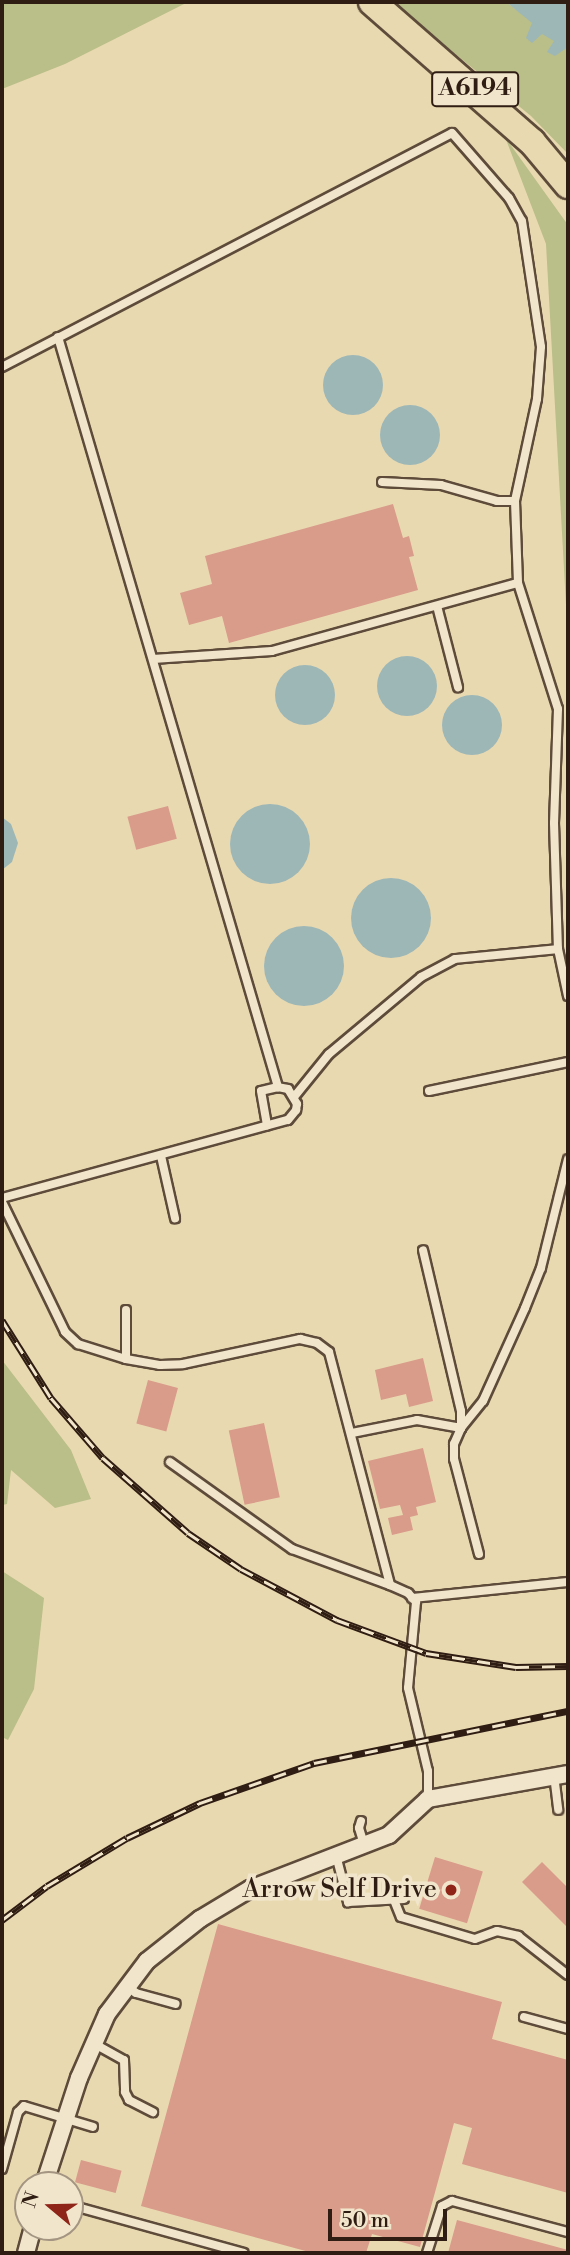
<!DOCTYPE html>
<html>
<head>
<meta charset="utf-8">
<style>
  body { margin:0 }
  #map { position:relative; width:570px; height:2255px; overflow:hidden; background:#e9d9b0; font-family:"Libre Bodoni",serif }
  div>[style] { position:absolute }
  [style*='--x'] { left:calc(var(--x)*1px); top:calc(var(--y)*1px); width:calc(var(--w)*1px); rotate:calc(var(--a)*1deg) }
  .green>* { inset:0; background:#babe88 }
  .water>* { inset:0; background:#9db7b7 }
  .round { border-radius:50% }
  .building>* { inset:0; background:#d99b8a; transform-origin:0 0 }
  .roads { filter:drop-shadow(2px 0 #5e4b3a) drop-shadow(-2px 0 #5e4b3a) drop-shadow(0 2px #5e4b3a) drop-shadow(0 -2px #5e4b3a) }
  .service>* { height:8px; margin:-4px; padding:0 4px; transform-origin:4px; border-radius:4px; background:#f1e6cc }
  .minor>* { height:16px; margin:-8px; padding:0 8px; transform-origin:8px; border-radius:8px; background:#f1e6cc }
  .primary>* { height:26px; margin:-13px; padding:0 13px; transform-origin:13px; border-radius:13px; background:#e9d9b0 }
  .rail>* { height:7px; margin-top:-3.5px; transform-origin:0; background:repeating-linear-gradient(90deg,#f1e6cc 0 13px,#2f1c12 0 26px); box-sizing:border-box; border-block:2px solid #2f1c12 }
  .dots>* { width:19px; height:19px; translate:-50% -50%; box-sizing:border-box; border:4px solid #f1e6cc; border-radius:50% }
  span { translate:-50% -50%; white-space:nowrap; text-align:center; line-height:1.15; -webkit-text-stroke:7px #f1e6cc; paint-order:stroke }
  .shield-label span { padding:2px 5px; background:#f1e6cc; border:2px solid; border-radius:5px; -webkit-text-stroke-width:0 }
  .shield-label { font-size:24px; color:#2f1c12; font-weight:700 }
  .poi-label { font-size:26px; color:#2f1c12 }
  .right { translate:-100% -50%; text-align:right }
  .frame { position:absolute; inset:0; border:4px solid #2f1c12; pointer-events:none }
  .north { position:absolute; left:14px; top:2171px; width:70px; height:70px; box-sizing:border-box; background:#f1e6cc; border:2px solid #a39582; border-radius:50%; rotate:289deg; font-size:19px; font-weight:700; line-height:28px; text-align:center; color:#2f1c12 }
  .north::after { content:''; display:block; margin:auto; width:24px; height:32px; background:#8f2418; clip-path:polygon(50% 0,100% 100%,50% 72%,0 100%) }
  .scale { position:absolute; left:328px; top:2209px; width:119px; height:32px; box-sizing:border-box; border:4px solid #2f1c12; border-top:0; padding-left:9px; font-size:21px; line-height:24px; white-space:nowrap; color:#2f1c12; -webkit-text-stroke:5px #f1e6cc; paint-order:stroke }
</style>
</head>
<body>
<div id="map">
  <div class="green">
    <i style="clip-path:polygon(2px 2px,188px 2px,65px 64px,2px 89px)"></i>
    <i style="clip-path:polygon(392px 2px,506px 2px,568px 48px,568px 154px,531px 116px)"></i>
    <i style="clip-path:polygon(505px 137px,568px 225px,568px 641px,546px 244px)"></i>
    <i style="clip-path:polygon(2px 1360px,71px 1450px,91px 1499px,55px 1508px,11px 1470px,7px 1504px,2px 1505px)"></i>
    <i style="clip-path:polygon(2px 1571px,44px 1598px,34px 1689px,8px 1740px,2px 1737px)"></i>
  </div>
  <div class="water">
    <i style="clip-path:polygon(506px 2px,568px 2px,568px 47px,555px 56px,547px 52px,554px 41px,542px 34px,532px 43px,526px 38px,532px 23px)"></i>
    <i class="round" style="left:323px;top:355px;width:60px;height:60px"></i>
    <i class="round" style="left:380px;top:405px;width:60px;height:60px"></i>
    <i class="round" style="left:377px;top:656px;width:60px;height:60px"></i>
    <i class="round" style="left:275px;top:665px;width:60px;height:60px"></i>
    <i class="round" style="left:442px;top:695px;width:60px;height:60px"></i>
    <i class="round" style="left:230px;top:804px;width:80px;height:80px"></i>
    <i style="clip-path:polygon(2px 817px,11px 824px,18px 843px,12px 862px,2px 870px)"></i>
    <i class="round" style="left:351px;top:878px;width:80px;height:80px"></i>
    <i class="round" style="left:264px;top:926px;width:80px;height:80px"></i>
  </div>
  <div class="building">
    <i style="clip-path:polygon(393px 504px,403px 538px,409px 536px,414px 556px,409px 557px,418px 590px,229px 643px,222px 616px,189px 625px,180px 593px,212px 584px,205px 556px)"></i>
    <i style="left:168px;top:806px;width:34px;height:42px;rotate:75deg"></i>
    <i style="clip-path:polygon(423px 1358px,433px 1401px,409px 1407px,406px 1394px,381px 1400px,375px 1370px)"></i>
    <i style="left:148px;top:1380px;width:31px;height:45px;rotate:15deg"></i>
    <i style="left:264px;top:1423px;width:76px;height:36px;rotate:78deg"></i>
    <i style="clip-path:polygon(423px 1448px,436px 1502px,416px 1507px,418px 1515px,410px 1517px,413px 1530px,392px 1535px,388px 1518px,403px 1515px,400px 1505px,380px 1509px,368px 1461px)"></i>
    <i style="left:435px;top:1857px;width:50px;height:54px;rotate:17deg"></i>
    <i style="clip-path:polygon(542px 1862px,568px 1888px,568px 1928px,522px 1882px)"></i>
    <i style="clip-path:polygon(218px 1924px,502px 2002px,492px 2039px,568px 2060px,568px 2193px,462px 2164px,472px 2128px,454px 2123px,420px 2247px,372px 2234px,366px 2253px,313px 2253px,141px 2206px)"></i>
    <i style="left:81px;top:2160px;width:42px;height:23px;rotate:15deg"></i>
    <i style="clip-path:polygon(457px 2220px,568px 2250px,568px 2253px,448px 2253px)"></i>
  </div>
  <div class="roads">
    <div class="service">
      <i style="--x:58;--y:337;--w:782;--a:73.65"></i>
      <i style="--x:2;--y:367;--w:507;--a:-27.47"></i>
      <i style="--x:452;--y:133;--w:86;--a:48.8"></i>
      <i style="--x:509;--y:198;--w:26;--a:61"></i>
      <i style="--x:522;--y:221;--w:127;--a:81.4"></i>
      <i style="--x:541;--y:347;--w:52;--a:94.4"></i>
      <i style="--x:537;--y:399;--w:104;--a:102.2"></i>
      <i style="--x:515;--y:501;--w:82;--a:87.9"></i>
      <i style="--x:518;--y:583;--w:132;--a:72.4"></i>
      <i style="--x:558;--y:709;--w:114;--a:92"></i>
      <i style="--x:554;--y:823;--w:126;--a:88.2"></i>
      <i style="--x:558;--y:949;--w:48;--a:78"></i>
      <i style="--x:382;--y:482;--w:59;--a:2.9"></i>
      <i style="--x:441;--y:485;--w:58;--a:15.9"></i>
      <i style="--x:497;--y:501;--w:18;--a:0"></i>
      <i style="--x:437;--y:606;--w:84;--a:75.5"></i>
      <i style="--x:153;--y:659;--w:119;--a:-3.8"></i>
      <i style="--x:272;--y:651;--w:255;--a:-15.5"></i>
      <i style="--x:429;--y:1091;--w:142;--a:-11.8"></i>
      <i style="--x:294;--y:1097;--w:55;--a:-50.9"></i>
      <i style="--x:329;--y:1054;--w:120;--a:-39.9"></i>
      <i style="--x:421;--y:977;--w:38;--a:-28"></i>
      <i style="--x:455;--y:959;--w:103;--a:-5.5"></i>
      <i style="--x:161;--y:1156;--w:64;--a:77.3"></i>
      <i style="--x:2;--y:1198;--w:296;--a:-15.3"></i>
      <i style="--x:288;--y:1120;--w:13;--a:-51"></i>
      <i style="--x:296;--y:1110;--w:6;--a:-81"></i>
      <i style="--x:297;--y:1104;--w:17;--a:-121"></i>
      <i style="--x:288;--y:1089;--w:10;--a:-169"></i>
      <i style="--x:278;--y:1087;--w:17;--a:167"></i>
      <i style="--x:261;--y:1091;--w:35;--a:80"></i>
      <i style="--x:2;--y:1202;--w:144;--a:64.1"></i>
      <i style="--x:65;--y:1332;--w:18;--a:43"></i>
      <i style="--x:78;--y:1344;--w:50;--a:17.4"></i>
      <i style="--x:126;--y:1359;--w:35;--a:10"></i>
      <i style="--x:160;--y:1365;--w:23;--a:-2"></i>
      <i style="--x:183;--y:1364;--w:120;--a:-12.1"></i>
      <i style="--x:300;--y:1339;--w:17;--a:13"></i>
      <i style="--x:317;--y:1343;--w:15;--a:37"></i>
      <i style="--x:329;--y:1352;--w:241;--a:75.3"></i>
      <i style="--x:126;--y:1310;--w:49;--a:90"></i>
      <i style="--x:352;--y:1433;--w:66;--a:-11.3"></i>
      <i style="--x:417;--y:1420;--w:45;--a:10.3"></i>
      <i style="--x:461;--y:1428;--w:17;--a:-90"></i>
      <i style="--x:461;--y:1411;--w:165;--a:-103.3"></i>
      <i style="--x:170;--y:1462;--w:150;--a:35.5"></i>
      <i style="--x:292;--y:1549;--w:104;--a:20.2"></i>
      <i style="--x:390;--y:1585;--w:20;--a:24"></i>
      <i style="--x:408;--y:1593;--w:12;--a:48"></i>
      <i style="--x:416;--y:1602;--w:86;--a:95.3"></i>
      <i style="--x:408;--y:1688;--w:85;--a:76.5"></i>
      <i style="--x:428;--y:1771;--w:28;--a:90"></i>
      <i style="--x:479;--y:1554;--w:98;--a:-104.7"></i>
      <i style="--x:454;--y:1459;--w:15;--a:-90"></i>
      <i style="--x:454;--y:1444;--w:17;--a:-66"></i>
      <i style="--x:461;--y:1428;--w:35;--a:-51"></i>
      <i style="--x:483;--y:1401;--w:102;--a:-65.7"></i>
      <i style="--x:525;--y:1308;--w:43;--a:-68.2"></i>
      <i style="--x:541;--y:1268;--w:112;--a:-76.1"></i>
      <i style="--x:412;--y:1598;--w:157;--a:-5.9"></i>
      <i style="--x:554;--y:1775;--w:35;--a:83"></i>
      <i style="--x:361;--y:1821;--w:7;--a:106"></i>
      <i style="--x:359;--y:1828;--w:17;--a:73"></i>
      <i style="--x:336;--y:1855;--w:49;--a:75.7"></i>
      <i style="--x:348;--y:1902;--w:56;--a:-3.1"></i>
      <i style="--x:394;--y:1900;--w:18;--a:68"></i>
      <i style="--x:401;--y:1917;--w:77;--a:16.6"></i>
      <i style="--x:475;--y:1939;--w:23;--a:-20"></i>
      <i style="--x:497;--y:1931;--w:22;--a:13"></i>
      <i style="--x:518;--y:1936;--w:63;--a:38"></i>
      <i style="--x:127;--y:1986;--w:11;--a:38"></i>
      <i style="--x:136;--y:1993;--w:41;--a:15.4"></i>
      <i style="--x:524;--y:2017;--w:46;--a:15.3"></i>
      <i style="--x:93;--y:2043;--w:35;--a:29"></i>
      <i style="--x:124;--y:2060;--w:32;--a:88"></i>
      <i style="--x:125;--y:2092;--w:9;--a:63"></i>
      <i style="--x:129;--y:2100;--w:27;--a:27"></i>
      <i style="--x:2;--y:2169;--w:59;--a:-74.3"></i>
      <i style="--x:18;--y:2112;--w:8;--a:-45"></i>
      <i style="--x:24;--y:2106;--w:72;--a:16.9"></i>
      <i style="--x:70;--y:2205;--w:180;--a:15.4"></i>
      <i style="--x:427;--y:2253;--w:49;--a:-72.3"></i>
      <i style="--x:442;--y:2206;--w:11;--a:-27"></i>
      <i style="--x:452;--y:2201;--w:120;--a:15"></i>
    </div>
    <div class="minor">
      <i style="--x:44;--y:2185;--w:113;--a:-71.9"></i>
      <i style="--x:79;--y:2078;--w:70;--a:-66.4"></i>
      <i style="--x:107;--y:2014;--w:66;--a:-53"></i>
      <i style="--x:147;--y:1961;--w:68;--a:-38.4"></i>
      <i style="--x:200;--y:1919;--w:58;--a:-31"></i>
      <i style="--x:250;--y:1889;--w:149;--a:-21.2"></i>
      <i style="--x:389;--y:1835;--w:53;--a:-42.7"></i>
      <i style="--x:428;--y:1799;--w:142;--a:-10.1"></i>
      <i style="--x:26;--y:2253;--w:27;--a:-75"></i>
    </div>
    <div class="primary">
      <i style="--x:372;--y:2;--w:213;--a:41.2"></i>
      <i style="--x:532;--y:142;--w:56;--a:50.1"></i>
    </div>
  </div>
  <div class="rail">
    <i style="--x:2;--y:1320;--w:92;--a:57.9"></i>
    <i style="--x:51;--y:1398;--w:79;--a:49.1"></i>
    <i style="--x:103;--y:1458;--w:113;--a:41.4"></i>
    <i style="--x:188;--y:1533;--w:64;--a:34.2"></i>
    <i style="--x:241;--y:1569;--w:109;--a:28"></i>
    <i style="--x:337;--y:1620;--w:95;--a:20.3"></i>
    <i style="--x:426;--y:1653;--w:91;--a:8.8"></i>
    <i style="--x:516;--y:1667;--w:52;--a:-1.1"></i>
    <i style="--x:2;--y:1920;--w:56;--a:-37.1"></i>
    <i style="--x:47;--y:1886;--w:93;--a:-31"></i>
    <i style="--x:127;--y:1838;--w:81;--a:-25.6"></i>
    <i style="--x:200;--y:1803;--w:121;--a:-19.3"></i>
    <i style="--x:314;--y:1763;--w:259;--a:-11.6"></i>
  </div>
  <div class="dots">
    <i style="left:451px;top:1890px;background:#8f2418"></i>
  </div>
  <div class="shield-label">
    <span style="left:475px;top:89px">A6194</span>
  </div>
  <div class="poi-label">
    <span class="right" style="left:437px;top:1890px">Arrow Self Drive</span>
  </div>
  <div class="frame"></div>
  <div class="north">N</div>
  <div class="scale">50 m</div>
</div>
</body>
</html>
